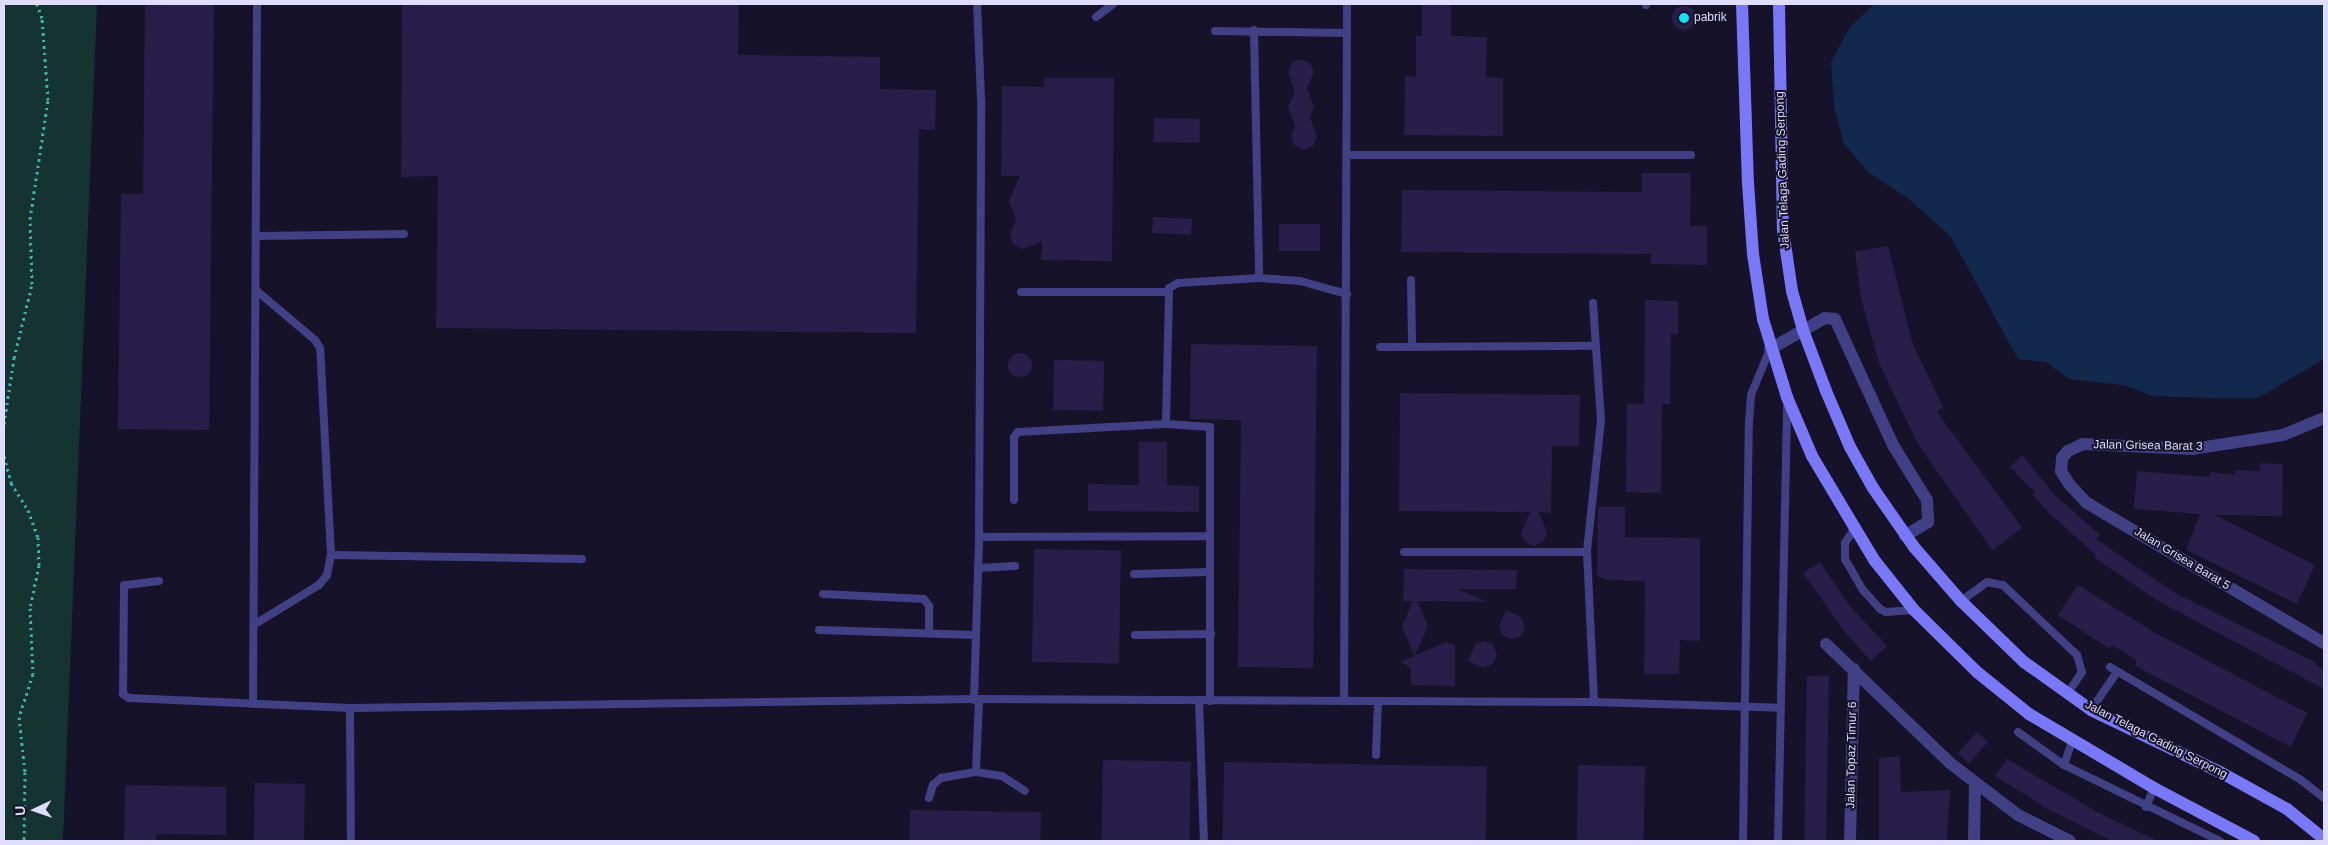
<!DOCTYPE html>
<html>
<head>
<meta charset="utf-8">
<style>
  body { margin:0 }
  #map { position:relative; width:2328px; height:845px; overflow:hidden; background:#151229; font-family:Arial,sans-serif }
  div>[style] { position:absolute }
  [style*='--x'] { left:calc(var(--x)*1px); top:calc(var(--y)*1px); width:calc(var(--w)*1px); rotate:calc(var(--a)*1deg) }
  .green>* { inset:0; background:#153331 }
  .water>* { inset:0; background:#12294d }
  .building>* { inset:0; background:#271f49; transform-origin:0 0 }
  .round { border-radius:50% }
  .path>* { height:3px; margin-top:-1.5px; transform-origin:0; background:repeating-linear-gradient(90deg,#37b6ab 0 2.5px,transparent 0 6.5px) }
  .service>* { height:8px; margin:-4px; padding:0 4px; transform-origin:4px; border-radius:4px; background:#414085 }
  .minor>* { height:12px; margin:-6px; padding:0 6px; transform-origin:6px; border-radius:6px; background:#414085 }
  .secondary>* { height:12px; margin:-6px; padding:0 6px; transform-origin:6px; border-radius:6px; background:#7878f8 }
  .dots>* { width:14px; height:14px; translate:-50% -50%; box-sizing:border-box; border:2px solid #151229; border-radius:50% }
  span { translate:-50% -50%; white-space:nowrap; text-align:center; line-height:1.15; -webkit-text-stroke:4px #151229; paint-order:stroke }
  .poi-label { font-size:12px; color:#dfdcfd }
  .left { translate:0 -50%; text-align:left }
  .street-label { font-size:12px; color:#dfdcfd }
  .frame { position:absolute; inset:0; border:5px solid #dfdcfd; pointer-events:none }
  .north { position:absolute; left:10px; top:785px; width:50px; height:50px; -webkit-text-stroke:4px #151229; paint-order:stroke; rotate:267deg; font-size:14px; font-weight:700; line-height:20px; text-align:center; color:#dfdcfd }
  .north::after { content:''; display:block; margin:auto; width:18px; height:22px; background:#dfdcfd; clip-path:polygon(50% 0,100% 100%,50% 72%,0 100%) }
</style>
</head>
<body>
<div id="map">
  <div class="green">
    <i style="clip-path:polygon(4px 4px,97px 4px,63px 841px,4px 841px)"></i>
  </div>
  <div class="water">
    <i style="clip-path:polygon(1874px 4px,2324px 4px,2324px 359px,2258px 398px,2215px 398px,2153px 396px,2122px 385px,2069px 379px,2046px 362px,2018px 359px,1951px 237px,1909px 199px,1868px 172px,1844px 144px,1834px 106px,1831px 62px,1850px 27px)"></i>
  </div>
  <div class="building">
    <i style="clip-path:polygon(145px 4px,214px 4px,209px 430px,118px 429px,121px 194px,143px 194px)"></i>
    <i style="clip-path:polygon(402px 4px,739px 4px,738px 55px,880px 57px,880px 89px,936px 90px,935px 130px,919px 129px,916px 333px,436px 328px,438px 176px,401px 177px)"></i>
    <i style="clip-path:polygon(1422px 4px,1451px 4px,1451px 36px,1487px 37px,1486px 77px,1503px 78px,1503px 136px,1404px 135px,1405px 76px,1416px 77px,1416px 36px,1422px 36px)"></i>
    <i class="round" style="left:1672px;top:6px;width:24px;height:24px"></i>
    <i style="clip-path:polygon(1301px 59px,1310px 63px,1314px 72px,1307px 88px,1314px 107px,1310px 117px,1317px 137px,1313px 146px,1304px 150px,1294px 145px,1291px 136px,1295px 126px,1288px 107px,1295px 92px,1288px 72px,1292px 62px)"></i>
    <i style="clip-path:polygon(1044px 78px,1114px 78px,1112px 261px,1041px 260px,1042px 241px,1023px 249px,1013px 244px,1010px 235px,1016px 220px,1009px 201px,1020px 176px,1001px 176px,1002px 86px,1044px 87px)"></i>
    <i style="left:1154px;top:118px;width:46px;height:24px;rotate:1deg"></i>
    <i style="clip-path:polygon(1642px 173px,1691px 173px,1690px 226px,1707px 226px,1707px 265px,1651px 264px,1651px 254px,1401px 252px,1402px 190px,1642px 192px)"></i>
    <i style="left:1153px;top:217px;width:39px;height:16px;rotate:3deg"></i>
    <i style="left:1279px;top:224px;width:41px;height:27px"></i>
    <i style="clip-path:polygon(1888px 246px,1912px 342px,1943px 407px,1937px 412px,2022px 528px,1992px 550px,1918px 444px,1879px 363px,1861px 298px,1855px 252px)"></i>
    <i style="clip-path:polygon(1645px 300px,1678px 301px,1678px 334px,1671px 333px,1670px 404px,1662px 404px,1661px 493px,1626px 492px,1627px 404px,1644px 404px)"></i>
    <i style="clip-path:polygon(1191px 344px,1317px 346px,1313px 668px,1238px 667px,1241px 420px,1190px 419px)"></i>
    <i class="round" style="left:1008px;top:353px;width:24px;height:24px"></i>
    <i style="left:1054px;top:360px;width:50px;height:50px;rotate:1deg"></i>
    <i style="clip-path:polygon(1400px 393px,1580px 395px,1579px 446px,1552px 446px,1551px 513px,1539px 512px,1547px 533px,1543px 542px,1534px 546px,1525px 542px,1521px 533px,1530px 512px,1399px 511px)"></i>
    <i style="clip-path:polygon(1139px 442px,1167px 442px,1167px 485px,1199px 486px,1199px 512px,1088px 511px,1088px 484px,1139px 485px)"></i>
    <i style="clip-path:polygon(2022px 455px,2054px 494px,2100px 535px,2096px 539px,2175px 593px,2311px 660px,2324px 670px,2324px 689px,2156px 600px,2094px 557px,2096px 555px,2049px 513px,2032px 494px,2035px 492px,2010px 467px)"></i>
    <i style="clip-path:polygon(2260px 463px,2283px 464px,2282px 516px,2215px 515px,2315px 565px,2297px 604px,2186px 550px,2200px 514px,2134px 509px,2137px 471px,2209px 477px,2210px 472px,2235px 475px,2235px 470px,2260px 471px)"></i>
    <i style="clip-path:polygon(1598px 507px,1625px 507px,1625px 537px,1700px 538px,1700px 641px,1680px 640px,1679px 674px,1644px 674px,1645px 581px,1607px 580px,1597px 576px)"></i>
    <i style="left:1034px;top:549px;width:87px;height:113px;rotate:1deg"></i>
    <i style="clip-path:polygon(1820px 562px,1849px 605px,1887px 646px,1871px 661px,1844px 631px,1803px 573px)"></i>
    <i style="clip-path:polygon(1404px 569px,1517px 570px,1516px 589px,1458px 589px,1488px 602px,1418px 601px,1428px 627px,1415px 655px,1447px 642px,1455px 645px,1455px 686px,1411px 685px,1410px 667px,1400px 662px,1414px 656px,1402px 626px,1413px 601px,1403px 601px)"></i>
    <i style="clip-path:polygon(2078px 585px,2155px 633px,2307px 713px,2291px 747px,2135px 666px,2137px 661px,2112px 645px,2110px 649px,2058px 615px)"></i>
    <i style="clip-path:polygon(1506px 610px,1521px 617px,1525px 627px,1521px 636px,1512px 639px,1502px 635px,1499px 626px)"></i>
    <i style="clip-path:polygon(1484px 641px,1493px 645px,1497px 655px,1493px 664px,1483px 668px,1468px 661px,1475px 645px)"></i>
    <i style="left:1829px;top:676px;width:165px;height:22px;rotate:91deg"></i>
    <i style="left:1977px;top:732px;width:15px;height:29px;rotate:42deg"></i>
    <i style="clip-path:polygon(1900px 756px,1901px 792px,1950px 790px,1947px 841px,1879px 841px,1879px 758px)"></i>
    <i style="clip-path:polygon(2007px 759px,2099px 813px,2158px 841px,2112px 841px,2046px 808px,1995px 776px)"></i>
    <i style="left:1103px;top:760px;width:88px;height:81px;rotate:1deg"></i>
    <i style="left:1224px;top:762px;width:263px;height:79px;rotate:1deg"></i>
    <i style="left:1578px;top:765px;width:67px;height:76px;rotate:1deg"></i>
    <i style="left:255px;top:783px;width:50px;height:58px;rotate:1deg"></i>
    <i style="clip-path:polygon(125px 785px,226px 787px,226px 835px,156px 834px,156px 841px,124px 841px)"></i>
    <i style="left:910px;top:810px;width:131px;height:31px;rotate:1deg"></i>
  </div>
  <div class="path">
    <i style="--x:4;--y:424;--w:67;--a:-81.4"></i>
    <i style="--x:14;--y:358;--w:76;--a:-76.3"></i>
    <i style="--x:32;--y:284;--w:65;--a:-91.8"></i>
    <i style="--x:30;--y:219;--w:120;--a:-81.4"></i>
    <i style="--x:48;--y:100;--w:82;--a:-94.2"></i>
    <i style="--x:42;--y:18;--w:15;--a:-110"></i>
    <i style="--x:4;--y:456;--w:28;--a:75"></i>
    <i style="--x:11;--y:483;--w:32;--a:58"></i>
    <i style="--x:28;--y:510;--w:29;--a:70"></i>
    <i style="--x:38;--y:537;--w:28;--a:88"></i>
    <i style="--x:39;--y:565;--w:44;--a:101.8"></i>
    <i style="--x:30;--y:608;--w:66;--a:87.4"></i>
    <i style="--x:33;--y:674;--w:45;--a:108"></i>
    <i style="--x:19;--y:717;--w:55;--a:83.8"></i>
    <i style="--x:25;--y:772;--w:69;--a:90.8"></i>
  </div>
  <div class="service">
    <i style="--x:1646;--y:4;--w:1;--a:90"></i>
    <i style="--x:1096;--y:17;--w:21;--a:-37"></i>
    <i style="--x:1254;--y:30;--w:248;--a:88.8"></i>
    <i style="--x:1259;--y:278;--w:41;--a:4.2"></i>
    <i style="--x:1300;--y:281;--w:49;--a:15.5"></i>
    <i style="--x:1215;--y:31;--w:132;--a:0.9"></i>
    <i style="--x:1348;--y:155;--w:343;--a:0"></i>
    <i style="--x:258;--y:236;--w:146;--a:-0.8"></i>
    <i style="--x:1411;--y:280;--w:67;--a:89.1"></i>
    <i style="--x:1021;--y:292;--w:147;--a:0"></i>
    <i style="--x:1593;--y:303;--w:117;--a:86.1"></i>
    <i style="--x:1601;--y:420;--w:133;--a:96.1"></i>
    <i style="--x:1587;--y:552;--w:150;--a:87.3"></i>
    <i style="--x:1380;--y:347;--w:216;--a:-0.3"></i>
    <i style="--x:1166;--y:424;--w:136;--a:-88.7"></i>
    <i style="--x:1169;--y:288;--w:10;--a:-29"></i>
    <i style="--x:1178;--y:283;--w:81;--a:-3.5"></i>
    <i style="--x:1014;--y:500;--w:63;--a:-90"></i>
    <i style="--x:1014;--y:437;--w:6;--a:-51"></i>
    <i style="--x:1018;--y:432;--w:148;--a:-3.1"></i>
    <i style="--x:1166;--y:424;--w:44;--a:3.9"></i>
    <i style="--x:1210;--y:427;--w:274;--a:90"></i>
    <i style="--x:1855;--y:528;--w:18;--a:124"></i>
    <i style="--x:1845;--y:543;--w:16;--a:90"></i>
    <i style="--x:1845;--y:559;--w:36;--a:60"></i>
    <i style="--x:1863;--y:590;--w:25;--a:48"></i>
    <i style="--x:1880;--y:609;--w:7;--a:27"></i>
    <i style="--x:1886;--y:612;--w:28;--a:-4"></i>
    <i style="--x:979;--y:537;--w:231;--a:-0.2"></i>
    <i style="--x:1404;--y:552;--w:183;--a:0"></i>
    <i style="--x:331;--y:555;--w:251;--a:0.9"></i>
    <i style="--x:978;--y:568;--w:37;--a:-3"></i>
    <i style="--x:1134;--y:574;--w:75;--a:-1.5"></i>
    <i style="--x:159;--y:581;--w:35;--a:173"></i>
    <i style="--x:124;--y:585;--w:109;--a:90.5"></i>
    <i style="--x:123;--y:694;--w:7;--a:34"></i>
    <i style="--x:129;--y:698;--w:221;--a:2.6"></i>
    <i style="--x:350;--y:708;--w:629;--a:-0.82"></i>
    <i style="--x:979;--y:699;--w:615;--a:0.28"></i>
    <i style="--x:1594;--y:702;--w:187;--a:1.8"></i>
    <i style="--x:823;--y:594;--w:101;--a:2.8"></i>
    <i style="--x:924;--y:599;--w:9;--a:54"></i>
    <i style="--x:929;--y:606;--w:27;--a:90"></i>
    <i style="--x:1961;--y:601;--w:32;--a:-36"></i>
    <i style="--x:1987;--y:582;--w:16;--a:11"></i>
    <i style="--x:2003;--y:585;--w:102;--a:43.4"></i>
    <i style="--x:2077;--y:655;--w:18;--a:74"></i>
    <i style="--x:2082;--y:672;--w:25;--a:124"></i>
    <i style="--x:255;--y:624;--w:75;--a:-31.4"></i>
    <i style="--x:319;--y:585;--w:13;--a:-51"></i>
    <i style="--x:327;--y:575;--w:20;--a:-79"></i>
    <i style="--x:331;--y:555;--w:207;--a:-93"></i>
    <i style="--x:320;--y:348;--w:9;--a:-122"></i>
    <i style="--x:315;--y:340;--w:76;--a:-139.8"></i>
    <i style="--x:819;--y:630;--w:156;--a:1.8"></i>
    <i style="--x:1135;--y:635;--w:76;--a:-0.8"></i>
    <i style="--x:2110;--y:667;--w:222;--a:30.6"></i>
    <i style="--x:2301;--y:780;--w:29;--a:38"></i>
    <i style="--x:979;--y:699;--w:73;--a:92.4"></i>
    <i style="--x:976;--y:772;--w:26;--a:9"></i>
    <i style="--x:1002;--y:776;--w:27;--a:33"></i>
    <i style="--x:974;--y:700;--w:163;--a:-88.2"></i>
    <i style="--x:979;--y:537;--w:439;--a:-89.7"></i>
    <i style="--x:981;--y:98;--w:94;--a:-92.4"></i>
    <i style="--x:1199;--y:700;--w:141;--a:88"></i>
    <i style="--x:1344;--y:701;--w:697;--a:-89.75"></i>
    <i style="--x:253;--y:704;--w:700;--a:-89.67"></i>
    <i style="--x:350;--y:708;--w:133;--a:89.6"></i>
    <i style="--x:2091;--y:710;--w:46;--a:-55.6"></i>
    <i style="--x:2018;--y:732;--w:57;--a:35.7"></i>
    <i style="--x:2064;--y:765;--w:174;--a:26"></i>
    <i style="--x:1376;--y:755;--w:54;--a:-87.9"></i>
    <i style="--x:2064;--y:765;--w:24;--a:-71"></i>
    <i style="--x:929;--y:798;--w:14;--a:-73"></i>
    <i style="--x:933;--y:785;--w:11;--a:-41"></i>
    <i style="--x:941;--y:778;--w:36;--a:-10"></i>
    <i style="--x:2146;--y:807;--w:21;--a:-67"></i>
    <i style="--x:1743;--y:841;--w:418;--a:-89.2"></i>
    <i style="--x:1749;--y:423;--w:28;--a:-86"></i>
    <i style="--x:1751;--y:395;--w:50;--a:-67.6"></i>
    <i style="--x:1778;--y:841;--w:440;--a:-88.8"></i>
  </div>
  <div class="minor">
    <i style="--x:1770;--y:349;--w:63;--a:-29.4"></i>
    <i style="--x:1825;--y:318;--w:10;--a:6"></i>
    <i style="--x:1835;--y:319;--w:139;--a:65.3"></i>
    <i style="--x:1893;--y:445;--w:65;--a:58.3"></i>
    <i style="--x:1927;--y:500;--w:22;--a:87"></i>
    <i style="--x:1928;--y:522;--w:27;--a:149"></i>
    <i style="--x:2324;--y:418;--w:44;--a:157.5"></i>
    <i style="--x:2283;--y:435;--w:91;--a:171.2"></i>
    <i style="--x:2193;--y:449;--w:110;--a:-177.4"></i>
    <i style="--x:2083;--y:444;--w:17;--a:155"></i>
    <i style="--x:2068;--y:451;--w:9;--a:131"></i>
    <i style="--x:2062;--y:458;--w:13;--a:94"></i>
    <i style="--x:2061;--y:471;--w:15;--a:58"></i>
    <i style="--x:2069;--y:484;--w:26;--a:47"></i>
    <i style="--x:2087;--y:503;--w:275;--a:30.6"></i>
    <i style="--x:1826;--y:644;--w:172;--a:43.8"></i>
    <i style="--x:1950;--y:763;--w:86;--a:37.4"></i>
    <i style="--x:2018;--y:815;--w:58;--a:26.6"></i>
    <i style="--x:1850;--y:841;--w:172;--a:-88.7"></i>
    <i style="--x:1974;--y:841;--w:59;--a:-89"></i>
  </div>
  <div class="secondary">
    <i style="--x:1742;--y:4;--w:179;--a:88.1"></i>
    <i style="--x:1748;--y:183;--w:71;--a:86"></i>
    <i style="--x:1753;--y:254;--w:66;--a:81.3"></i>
    <i style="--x:1763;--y:319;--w:82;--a:72.9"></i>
    <i style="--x:1787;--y:397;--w:64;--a:67"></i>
    <i style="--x:1812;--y:456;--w:84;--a:59.2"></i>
    <i style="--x:1855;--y:528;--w:39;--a:59"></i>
    <i style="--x:1875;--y:561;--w:63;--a:51.5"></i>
    <i style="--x:1914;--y:610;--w:88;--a:44.5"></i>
    <i style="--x:1977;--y:672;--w:67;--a:38.9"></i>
    <i style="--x:2029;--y:714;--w:145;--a:30.6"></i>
    <i style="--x:2154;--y:788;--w:113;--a:27.9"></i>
    <i style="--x:1779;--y:4;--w:226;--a:89"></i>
    <i style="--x:1783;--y:230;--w:62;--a:81.6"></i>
    <i style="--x:1792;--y:291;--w:41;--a:74.2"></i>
    <i style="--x:1803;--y:330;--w:65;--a:69.3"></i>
    <i style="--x:1826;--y:391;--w:61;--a:66.8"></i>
    <i style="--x:1850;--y:447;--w:47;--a:60.7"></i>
    <i style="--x:1873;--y:488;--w:72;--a:55.2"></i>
    <i style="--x:1914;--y:547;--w:72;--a:49"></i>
    <i style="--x:1961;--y:601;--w:88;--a:44.1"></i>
    <i style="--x:2024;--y:662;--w:82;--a:35.6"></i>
    <i style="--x:2091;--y:710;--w:143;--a:25.7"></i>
    <i style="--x:2220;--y:772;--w:77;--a:28.9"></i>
    <i style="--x:2287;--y:809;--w:48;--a:39"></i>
  </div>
  <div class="dots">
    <i style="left:1684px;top:18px;background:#12e1f3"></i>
  </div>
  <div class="poi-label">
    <span class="left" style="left:1694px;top:18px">pabrik</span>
  </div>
  <div class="street-label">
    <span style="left:1783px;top:170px;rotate:-92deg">Jalan Telaga Gading Serpong</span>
    <span style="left:2148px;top:446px;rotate:1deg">Jalan Grisea Barat 3</span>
    <span style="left:2182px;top:559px;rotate:31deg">Jalan Grisea Barat 5</span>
    <span style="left:2156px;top:740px;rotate:27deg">Jalan Telaga Gading Serpong</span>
    <span style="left:1852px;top:755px;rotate:-89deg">Jalan Topaz Timur 6</span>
  </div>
  <div class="frame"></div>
  <div class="north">U</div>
</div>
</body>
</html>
